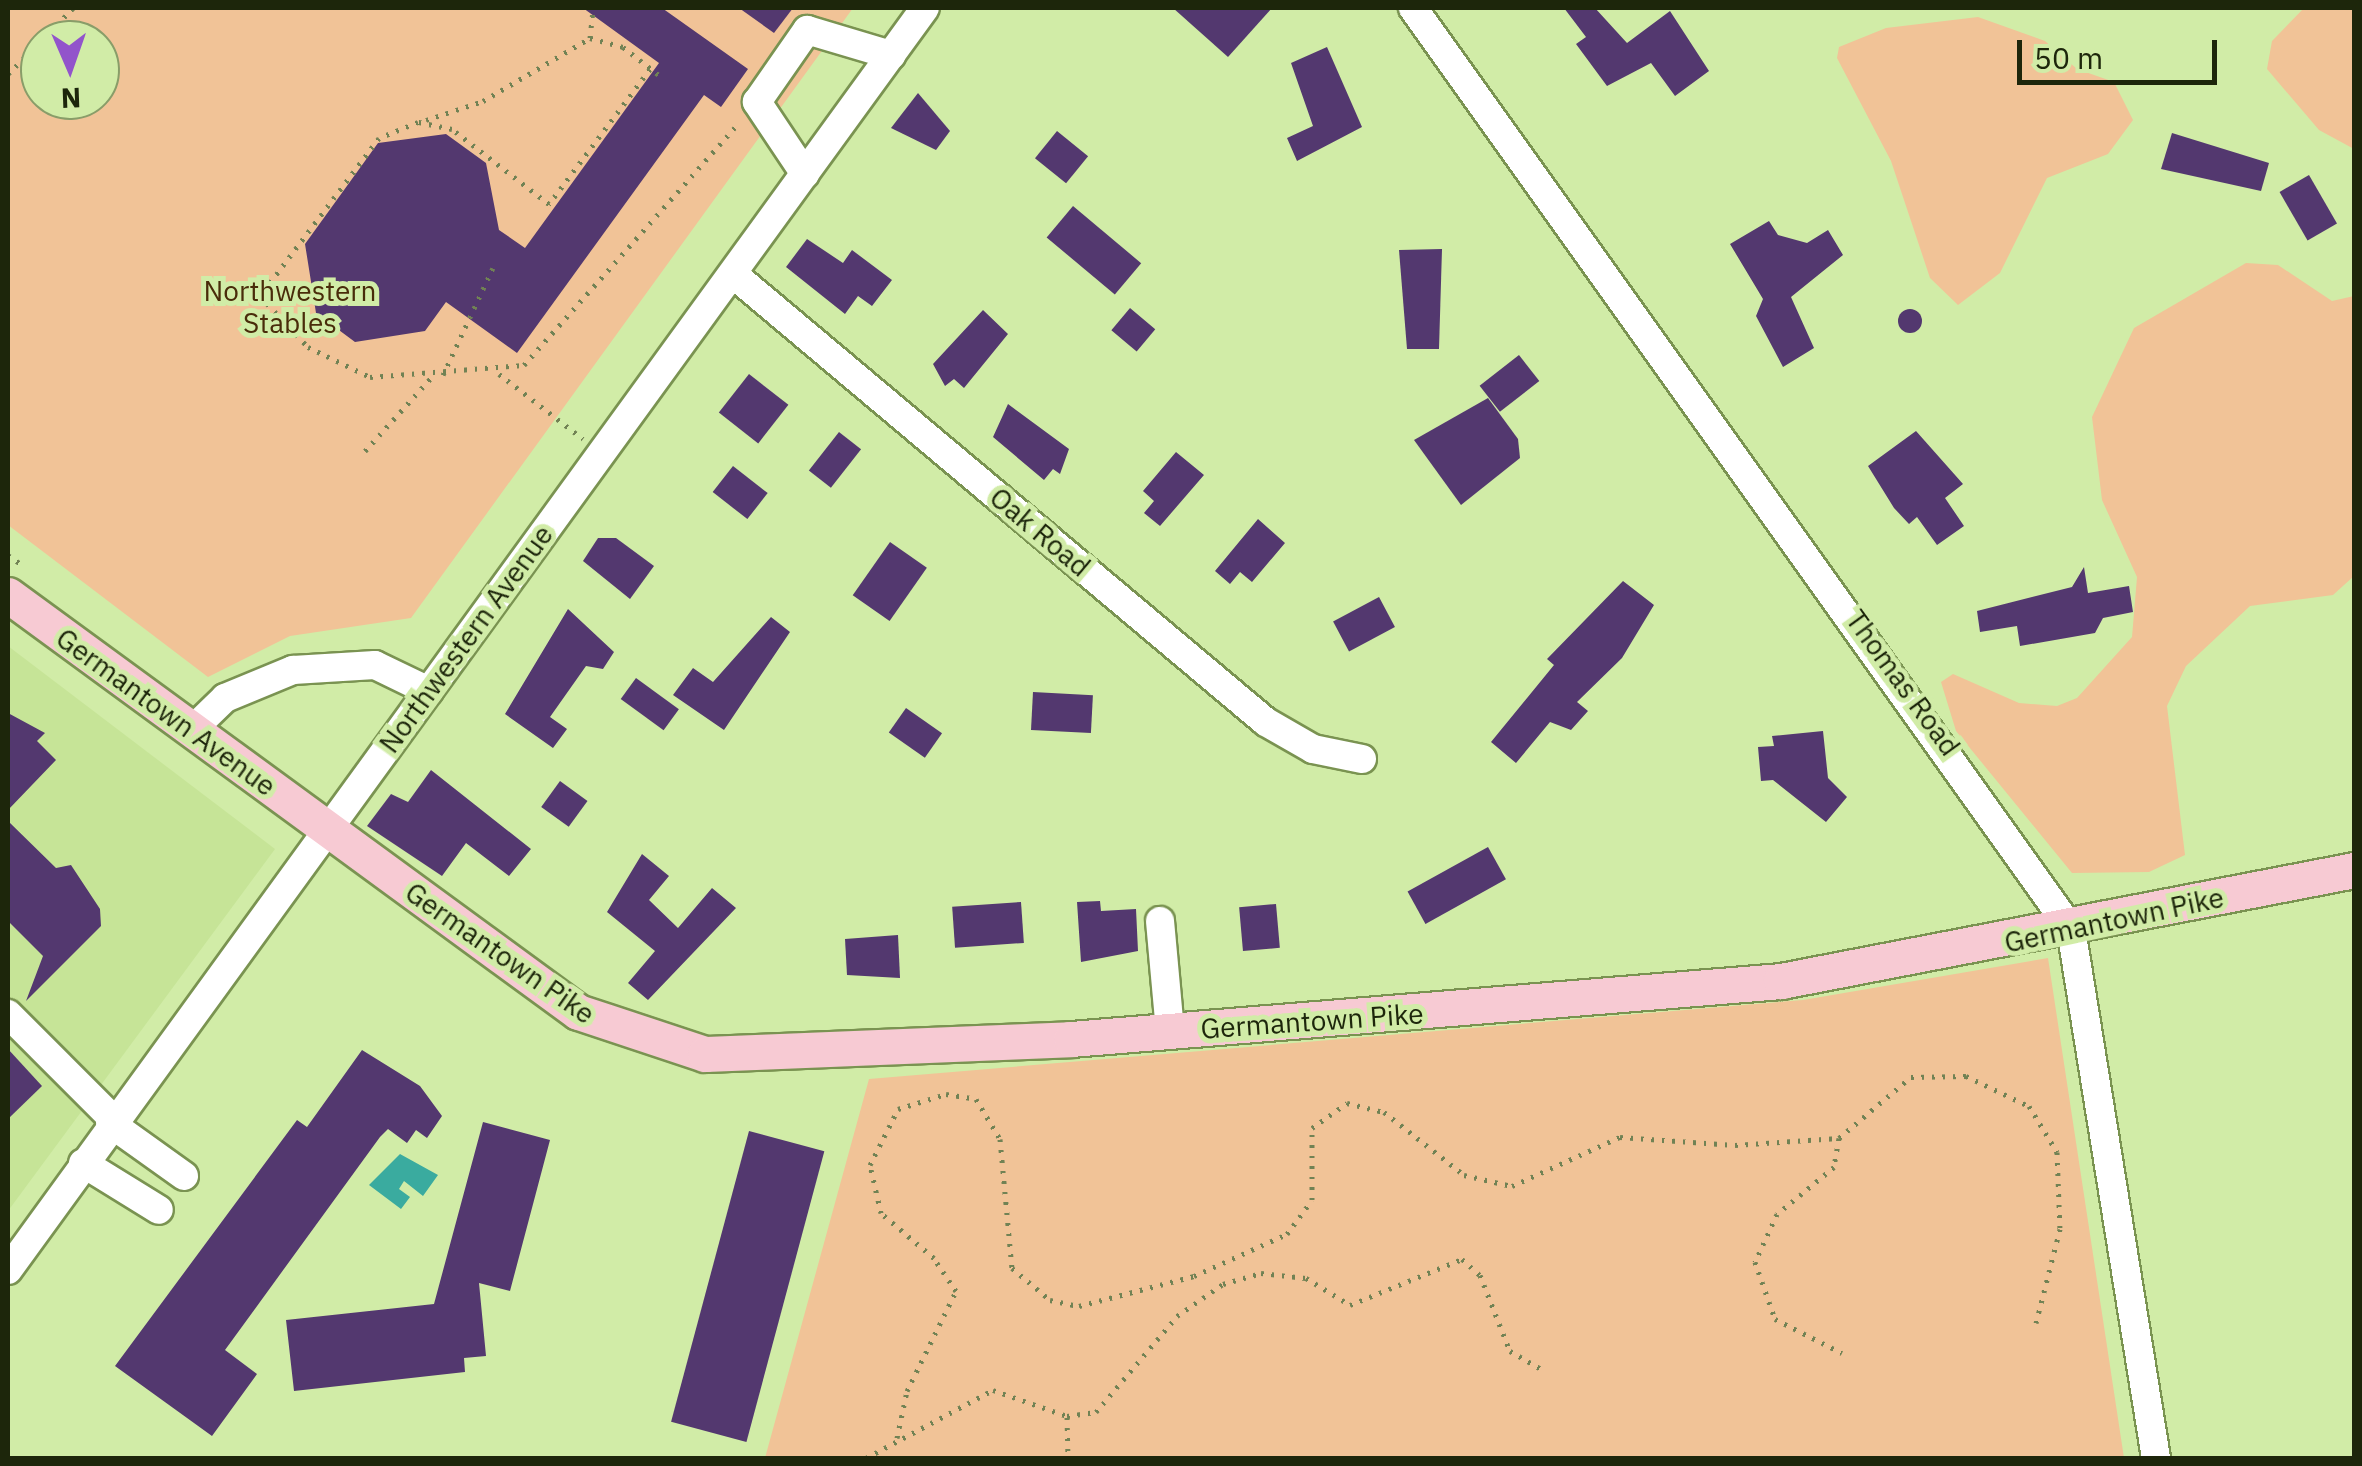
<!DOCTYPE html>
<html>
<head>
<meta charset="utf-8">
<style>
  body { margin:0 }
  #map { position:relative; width:2362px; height:1466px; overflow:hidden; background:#d1eca7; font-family:"IBM Plex Sans",sans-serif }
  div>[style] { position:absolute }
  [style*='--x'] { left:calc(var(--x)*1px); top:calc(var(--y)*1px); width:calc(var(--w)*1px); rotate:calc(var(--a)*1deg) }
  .built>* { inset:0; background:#c6e497 }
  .green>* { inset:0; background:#f1c397 }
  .water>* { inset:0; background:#3aab9f }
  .building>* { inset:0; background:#53386f; transform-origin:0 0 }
  .round { border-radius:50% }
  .path>* { height:5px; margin-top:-2.5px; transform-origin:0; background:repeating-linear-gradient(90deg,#718254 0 2.5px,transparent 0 10.5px) }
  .roads { filter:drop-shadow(2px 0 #7a9351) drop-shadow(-2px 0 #7a9351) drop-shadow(0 2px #7a9351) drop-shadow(0 -2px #7a9351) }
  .minor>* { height:28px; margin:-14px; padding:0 14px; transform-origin:14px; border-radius:14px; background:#fff }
  .major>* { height:35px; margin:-17.5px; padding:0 17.5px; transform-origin:17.5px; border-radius:17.5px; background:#f7cad3 }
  span { translate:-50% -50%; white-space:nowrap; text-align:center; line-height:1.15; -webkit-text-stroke:10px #d1eca7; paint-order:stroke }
  .park-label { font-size:28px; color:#492c0a }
  .street-label { font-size:28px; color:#1d260b }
  .frame { position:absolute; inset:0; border:10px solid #1d260b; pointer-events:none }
  .north { position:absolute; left:20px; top:20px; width:100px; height:100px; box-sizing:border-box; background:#d1eca7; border:2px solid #899d69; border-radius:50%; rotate:178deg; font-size:28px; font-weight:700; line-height:40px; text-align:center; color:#1d260b }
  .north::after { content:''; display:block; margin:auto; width:35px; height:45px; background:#9254cb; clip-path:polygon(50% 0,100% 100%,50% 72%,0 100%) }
  .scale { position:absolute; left:2017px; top:40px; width:200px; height:45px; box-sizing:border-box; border:5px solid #1d260b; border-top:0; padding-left:12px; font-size:30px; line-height:35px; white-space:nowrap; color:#1d260b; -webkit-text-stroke:8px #d1eca7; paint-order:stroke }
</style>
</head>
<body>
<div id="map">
  <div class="built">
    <i style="clip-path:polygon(8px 646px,275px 849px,8px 1211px)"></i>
  </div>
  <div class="green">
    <i style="clip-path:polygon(evenodd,8px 8px,853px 8px,411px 618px,290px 636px,208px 677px,8px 525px,8px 8px,40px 40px,100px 40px,100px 100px,40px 100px,40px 40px)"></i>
    <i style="clip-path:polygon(2304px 8px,2354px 8px,2354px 149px,2319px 130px,2267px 69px,2272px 41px)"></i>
    <i style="clip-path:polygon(1978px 17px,2045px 41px,2077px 69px,2114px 82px,2133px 120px,2108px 154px,2047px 178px,2000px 273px,1958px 305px,1930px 278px,1891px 161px,1837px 58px,1839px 47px,1886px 28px)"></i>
    <i style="clip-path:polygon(2246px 263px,2278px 265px,2332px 301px,2354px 296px,2354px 576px,2333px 595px,2250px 606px,2186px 666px,2167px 706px,2185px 855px,2149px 872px,2072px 873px,1956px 731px,1941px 682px,1953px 674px,2019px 703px,2057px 706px,2077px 698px,2132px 637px,2137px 577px,2102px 500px,2092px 417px,2134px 328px)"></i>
    <i style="clip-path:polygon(2048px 958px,2124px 1458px,765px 1458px,869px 1079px,1803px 1000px)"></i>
  </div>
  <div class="water">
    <i style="clip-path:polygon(400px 1154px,438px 1175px,423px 1196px,404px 1181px,399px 1189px,410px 1197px,401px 1209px,369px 1185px)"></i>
  </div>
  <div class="building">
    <i style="clip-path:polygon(583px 8px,662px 8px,748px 69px,721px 107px,704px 95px,517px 353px,446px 302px,425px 331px,355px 342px,316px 313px,305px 244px,378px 143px,446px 134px,486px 163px,499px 230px,525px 248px,659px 63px)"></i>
    <i style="clip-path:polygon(739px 8px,793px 8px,774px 33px)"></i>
    <i style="clip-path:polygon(1173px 8px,1272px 8px,1228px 57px)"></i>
    <i style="clip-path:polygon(1564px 8px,1595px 8px,1627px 43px,1670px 11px,1709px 71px,1675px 96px,1651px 63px,1607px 86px,1576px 44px,1586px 37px)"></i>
    <i style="clip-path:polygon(1327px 47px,1362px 127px,1297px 161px,1287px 138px,1313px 126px,1291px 63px)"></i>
    <i style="clip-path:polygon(918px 93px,950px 131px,936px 150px,891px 128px)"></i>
    <i style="left:1057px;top:131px;width:40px;height:35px;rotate:39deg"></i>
    <i style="clip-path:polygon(2172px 133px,2269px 163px,2261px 191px,2161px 169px)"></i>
    <i style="left:2309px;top:175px;width:56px;height:34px;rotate:60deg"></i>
    <i style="left:1073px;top:206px;width:89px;height:41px;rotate:40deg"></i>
    <i style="clip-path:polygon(1769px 221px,1778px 235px,1807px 243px,1828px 230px,1843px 255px,1791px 297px,1814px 348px,1783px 367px,1756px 316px,1763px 299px,1730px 244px)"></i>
    <i style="clip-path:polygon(807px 239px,843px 263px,852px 250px,892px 280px,872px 306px,858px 296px,845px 314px,786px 267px)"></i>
    <i style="clip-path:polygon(1442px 249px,1439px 349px,1407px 349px,1399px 250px)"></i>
    <i style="left:1130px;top:308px;width:33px;height:29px;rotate:40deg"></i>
    <i class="round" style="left:1898px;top:309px;width:24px;height:24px"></i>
    <i style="clip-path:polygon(983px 310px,1008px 334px,964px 388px,954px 379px,945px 386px,933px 364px)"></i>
    <i style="left:1519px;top:355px;width:33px;height:50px;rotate:52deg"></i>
    <i style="left:749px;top:374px;width:50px;height:49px;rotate:38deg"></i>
    <i style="clip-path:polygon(1488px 398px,1518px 439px,1520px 458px,1461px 505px,1414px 440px)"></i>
    <i style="clip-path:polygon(1008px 404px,1069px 449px,1060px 474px,1053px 469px,1044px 480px,993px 437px)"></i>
    <i style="clip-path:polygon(1916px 431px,1963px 484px,1945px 498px,1964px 526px,1937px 545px,1917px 517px,1909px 524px,1894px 508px,1868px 466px)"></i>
    <i style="left:839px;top:432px;width:28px;height:49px;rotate:38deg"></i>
    <i style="clip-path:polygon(1176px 452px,1204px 475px,1160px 526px,1144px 513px,1154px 501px,1143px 491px)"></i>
    <i style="left:733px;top:466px;width:44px;height:33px;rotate:38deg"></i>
    <i style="clip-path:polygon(1258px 519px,1285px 543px,1252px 582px,1240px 572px,1230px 584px,1215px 571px)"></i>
    <i style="clip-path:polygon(598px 538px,616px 538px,654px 566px,630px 599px,583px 561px)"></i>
    <i style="left:890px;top:542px;width:45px;height:65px;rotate:35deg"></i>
    <i style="clip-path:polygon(2084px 567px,2088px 593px,2129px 586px,2133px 612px,2103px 618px,2095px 633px,2020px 646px,2017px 626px,1980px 632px,1977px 611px,2072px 587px)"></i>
    <i style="clip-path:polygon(1623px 581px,1654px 605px,1622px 658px,1577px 702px,1588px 711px,1571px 730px,1550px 722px,1516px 763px,1491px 742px,1554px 665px,1547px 659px)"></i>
    <i style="left:1379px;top:597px;width:34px;height:52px;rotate:62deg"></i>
    <i style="clip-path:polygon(568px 609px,614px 652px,603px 669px,586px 666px,550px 717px,567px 729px,553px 748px,505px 714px)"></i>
    <i style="clip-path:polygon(771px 617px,790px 632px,724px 730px,673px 695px,693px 668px,713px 682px)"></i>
    <i style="left:636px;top:678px;width:53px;height:26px;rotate:36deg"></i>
    <i style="left:1033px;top:692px;width:60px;height:38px;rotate:3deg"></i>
    <i style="left:906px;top:708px;width:44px;height:30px;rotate:35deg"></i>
    <i style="clip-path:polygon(8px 713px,45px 733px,37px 741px,56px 760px,8px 810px)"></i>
    <i style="clip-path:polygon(1823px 731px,1828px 778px,1847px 797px,1826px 822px,1773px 780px,1761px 781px,1758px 747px,1774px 746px,1772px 736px)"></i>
    <i style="clip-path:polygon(431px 770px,531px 849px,509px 876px,466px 843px,442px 876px,367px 826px,391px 794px,408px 802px)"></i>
    <i style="left:560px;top:781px;width:34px;height:32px;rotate:36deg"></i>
    <i style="clip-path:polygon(8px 821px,56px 868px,71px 865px,100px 909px,101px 926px,26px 1001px,43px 956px,8px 921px)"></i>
    <i style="left:1488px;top:847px;width:37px;height:92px;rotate:61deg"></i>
    <i style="clip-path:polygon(642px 854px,669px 876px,649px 900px,678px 928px,712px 888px,736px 908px,648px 1000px,628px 983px,655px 951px,607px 912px)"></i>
    <i style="clip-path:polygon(1100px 901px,1101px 911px,1136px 909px,1138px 951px,1081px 962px,1077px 902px)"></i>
    <i style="left:1021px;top:902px;width:41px;height:69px;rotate:86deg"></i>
    <i style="left:1276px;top:904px;width:44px;height:37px;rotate:85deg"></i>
    <i style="clip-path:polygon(898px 935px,900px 978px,847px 975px,845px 939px)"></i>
    <i style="clip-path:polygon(8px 1049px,42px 1086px,8px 1119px)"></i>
    <i style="clip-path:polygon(362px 1050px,420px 1086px,442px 1116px,427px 1138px,416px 1130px,407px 1143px,388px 1129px,380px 1137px,225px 1350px,257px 1374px,212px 1436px,115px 1366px,297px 1120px,307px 1127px)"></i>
    <i style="clip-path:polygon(483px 1122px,550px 1140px,510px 1291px,479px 1283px,486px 1356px,464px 1358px,465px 1372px,294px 1391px,286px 1320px,434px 1304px)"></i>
    <i style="left:749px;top:1131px;width:78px;height:301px;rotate:15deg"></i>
  </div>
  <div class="path">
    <i style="--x:590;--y:38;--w:30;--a:-84"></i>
    <i style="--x:42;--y:40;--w:45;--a:-45.9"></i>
    <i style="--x:650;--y:69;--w:169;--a:126.8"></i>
    <i style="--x:549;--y:204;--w:123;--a:-142.3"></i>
    <i style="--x:452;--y:129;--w:35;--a:-168"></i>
    <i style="--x:418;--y:122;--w:42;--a:157.7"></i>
    <i style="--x:379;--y:138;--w:198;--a:127"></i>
    <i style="--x:260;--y:296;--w:70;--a:46.7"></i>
    <i style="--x:308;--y:347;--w:69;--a:25.8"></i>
    <i style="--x:370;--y:377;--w:154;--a:-4.5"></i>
    <i style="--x:524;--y:365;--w:324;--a:-48.4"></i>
    <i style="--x:8;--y:74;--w:45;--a:-45"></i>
    <i style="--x:426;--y:120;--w:60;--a:-18.4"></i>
    <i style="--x:483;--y:101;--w:124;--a:-30.5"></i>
    <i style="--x:590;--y:38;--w:34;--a:15"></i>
    <i style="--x:623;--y:47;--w:52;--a:38"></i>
    <i style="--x:499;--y:374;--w:106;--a:37.7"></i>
    <i style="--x:443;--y:375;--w:118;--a:-65"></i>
    <i style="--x:365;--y:451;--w:98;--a:-47.9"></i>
    <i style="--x:8;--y:555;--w:19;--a:35"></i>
    <i style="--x:1839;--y:1138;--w:29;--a:100"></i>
    <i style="--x:1834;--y:1167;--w:74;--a:140.5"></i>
    <i style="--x:1777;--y:1214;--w:53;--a:114.6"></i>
    <i style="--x:1755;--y:1262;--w:60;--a:70.7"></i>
    <i style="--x:1775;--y:1319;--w:75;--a:26.9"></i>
    <i style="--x:1067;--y:1417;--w:41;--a:88.6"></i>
    <i style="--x:897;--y:1438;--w:48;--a:-78"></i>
    <i style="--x:907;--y:1391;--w:111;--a:-63.9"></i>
    <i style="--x:956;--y:1291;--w:40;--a:-124"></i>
    <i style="--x:934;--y:1258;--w:70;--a:-139.7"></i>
    <i style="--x:881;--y:1213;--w:49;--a:-102.9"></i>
    <i style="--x:870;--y:1165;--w:63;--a:-63.4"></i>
    <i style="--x:898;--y:1109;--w:50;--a:-17.4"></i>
    <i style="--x:946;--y:1094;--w:30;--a:9"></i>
    <i style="--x:976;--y:1099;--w:47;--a:59"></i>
    <i style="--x:1000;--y:1139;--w:130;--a:84.7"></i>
    <i style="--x:1012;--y:1268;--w:50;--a:40.1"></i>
    <i style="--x:1050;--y:1300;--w:30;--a:12"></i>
    <i style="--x:1079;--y:1306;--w:119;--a:-14.6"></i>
    <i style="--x:1194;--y:1276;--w:102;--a:-24.3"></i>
    <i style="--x:1287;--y:1234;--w:42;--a:-53.7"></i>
    <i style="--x:1312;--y:1200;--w:72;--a:-90"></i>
    <i style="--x:1312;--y:1128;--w:43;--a:-35.5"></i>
    <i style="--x:1347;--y:1103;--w:38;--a:14"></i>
    <i style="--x:1384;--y:1112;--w:102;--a:38.2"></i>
    <i style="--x:1464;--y:1175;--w:49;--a:12.9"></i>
    <i style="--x:1512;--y:1186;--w:119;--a:-24.4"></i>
    <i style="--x:1620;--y:1137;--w:115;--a:4"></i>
    <i style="--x:1735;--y:1145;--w:104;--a:-3.9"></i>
    <i style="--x:1839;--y:1138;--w:94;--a:-40.3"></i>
    <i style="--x:1911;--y:1077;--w:55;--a:-1"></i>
    <i style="--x:1966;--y:1076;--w:70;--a:25.5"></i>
    <i style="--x:2029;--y:1106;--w:54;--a:58.7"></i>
    <i style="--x:2057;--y:1152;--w:77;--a:87.8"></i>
    <i style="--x:2060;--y:1229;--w:97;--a:104.3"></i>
    <i style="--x:866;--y:1458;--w:144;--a:-28.2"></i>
    <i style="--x:993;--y:1390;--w:78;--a:19.4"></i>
    <i style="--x:1067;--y:1416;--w:29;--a:-8"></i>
    <i style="--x:1096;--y:1412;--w:126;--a:-49.8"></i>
    <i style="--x:1177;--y:1316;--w:56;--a:-34.8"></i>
    <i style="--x:1223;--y:1284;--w:40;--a:-16"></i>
    <i style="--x:1261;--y:1273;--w:45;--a:6.3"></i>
    <i style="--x:1306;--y:1278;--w:52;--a:31.5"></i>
    <i style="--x:1350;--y:1305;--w:121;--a:-22.3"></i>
    <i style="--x:1462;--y:1259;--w:24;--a:42"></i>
    <i style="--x:1480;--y:1275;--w:82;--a:68.5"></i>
    <i style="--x:1510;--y:1351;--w:38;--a:30"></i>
  </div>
  <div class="roads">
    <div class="minor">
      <i style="--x:1413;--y:8;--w:1132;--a:54.46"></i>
      <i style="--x:2071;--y:929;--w:536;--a:80.87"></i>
      <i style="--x:805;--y:174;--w:87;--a:-123.7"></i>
      <i style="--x:757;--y:102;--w:88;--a:-55.2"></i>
      <i style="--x:807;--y:30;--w:88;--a:16.6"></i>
      <i style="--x:733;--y:274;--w:696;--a:40.05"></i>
      <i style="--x:1266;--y:722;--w:54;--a:29.9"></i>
      <i style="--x:1313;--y:749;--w:50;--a:11.5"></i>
      <i style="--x:192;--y:730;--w:46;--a:-44.1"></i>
      <i style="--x:225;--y:698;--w:74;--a:-22.4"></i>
      <i style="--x:293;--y:670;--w:82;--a:-3.5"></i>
      <i style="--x:375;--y:665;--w:60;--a:25.7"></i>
      <i style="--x:1160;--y:921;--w:110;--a:84.8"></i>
      <i style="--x:8;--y:1014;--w:148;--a:45"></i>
      <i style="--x:110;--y:1123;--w:91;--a:35.6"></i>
      <i style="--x:83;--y:1163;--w:89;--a:31.7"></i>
      <i style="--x:8;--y:1270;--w:1560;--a:-54"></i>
    </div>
    <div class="major">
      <i style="--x:8;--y:595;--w:706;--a:36.19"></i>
      <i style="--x:578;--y:1012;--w:134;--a:18.3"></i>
      <i style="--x:705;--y:1054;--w:366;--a:-2.3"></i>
      <i style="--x:1071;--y:1039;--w:712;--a:-4.67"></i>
      <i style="--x:1781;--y:981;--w:584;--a:-10.96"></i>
    </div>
  </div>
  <div class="park-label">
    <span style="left:290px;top:307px">Northwestern<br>Stables</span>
  </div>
  <div class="street-label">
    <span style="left:1040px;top:532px;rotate:40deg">Oak Road</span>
    <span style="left:466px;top:639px;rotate:-54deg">Northwestern Avenue</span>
    <span style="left:1903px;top:683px;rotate:54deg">Thomas Road</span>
    <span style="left:166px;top:712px;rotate:36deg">Germantown Avenue</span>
    <span style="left:2114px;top:920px;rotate:-12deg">Germantown Pike</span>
    <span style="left:500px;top:953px;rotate:35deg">Germantown Pike</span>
    <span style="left:1312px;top:1021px;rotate:-4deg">Germantown Pike</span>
  </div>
  <div class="frame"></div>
  <div class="north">N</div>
  <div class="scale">50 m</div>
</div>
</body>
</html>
